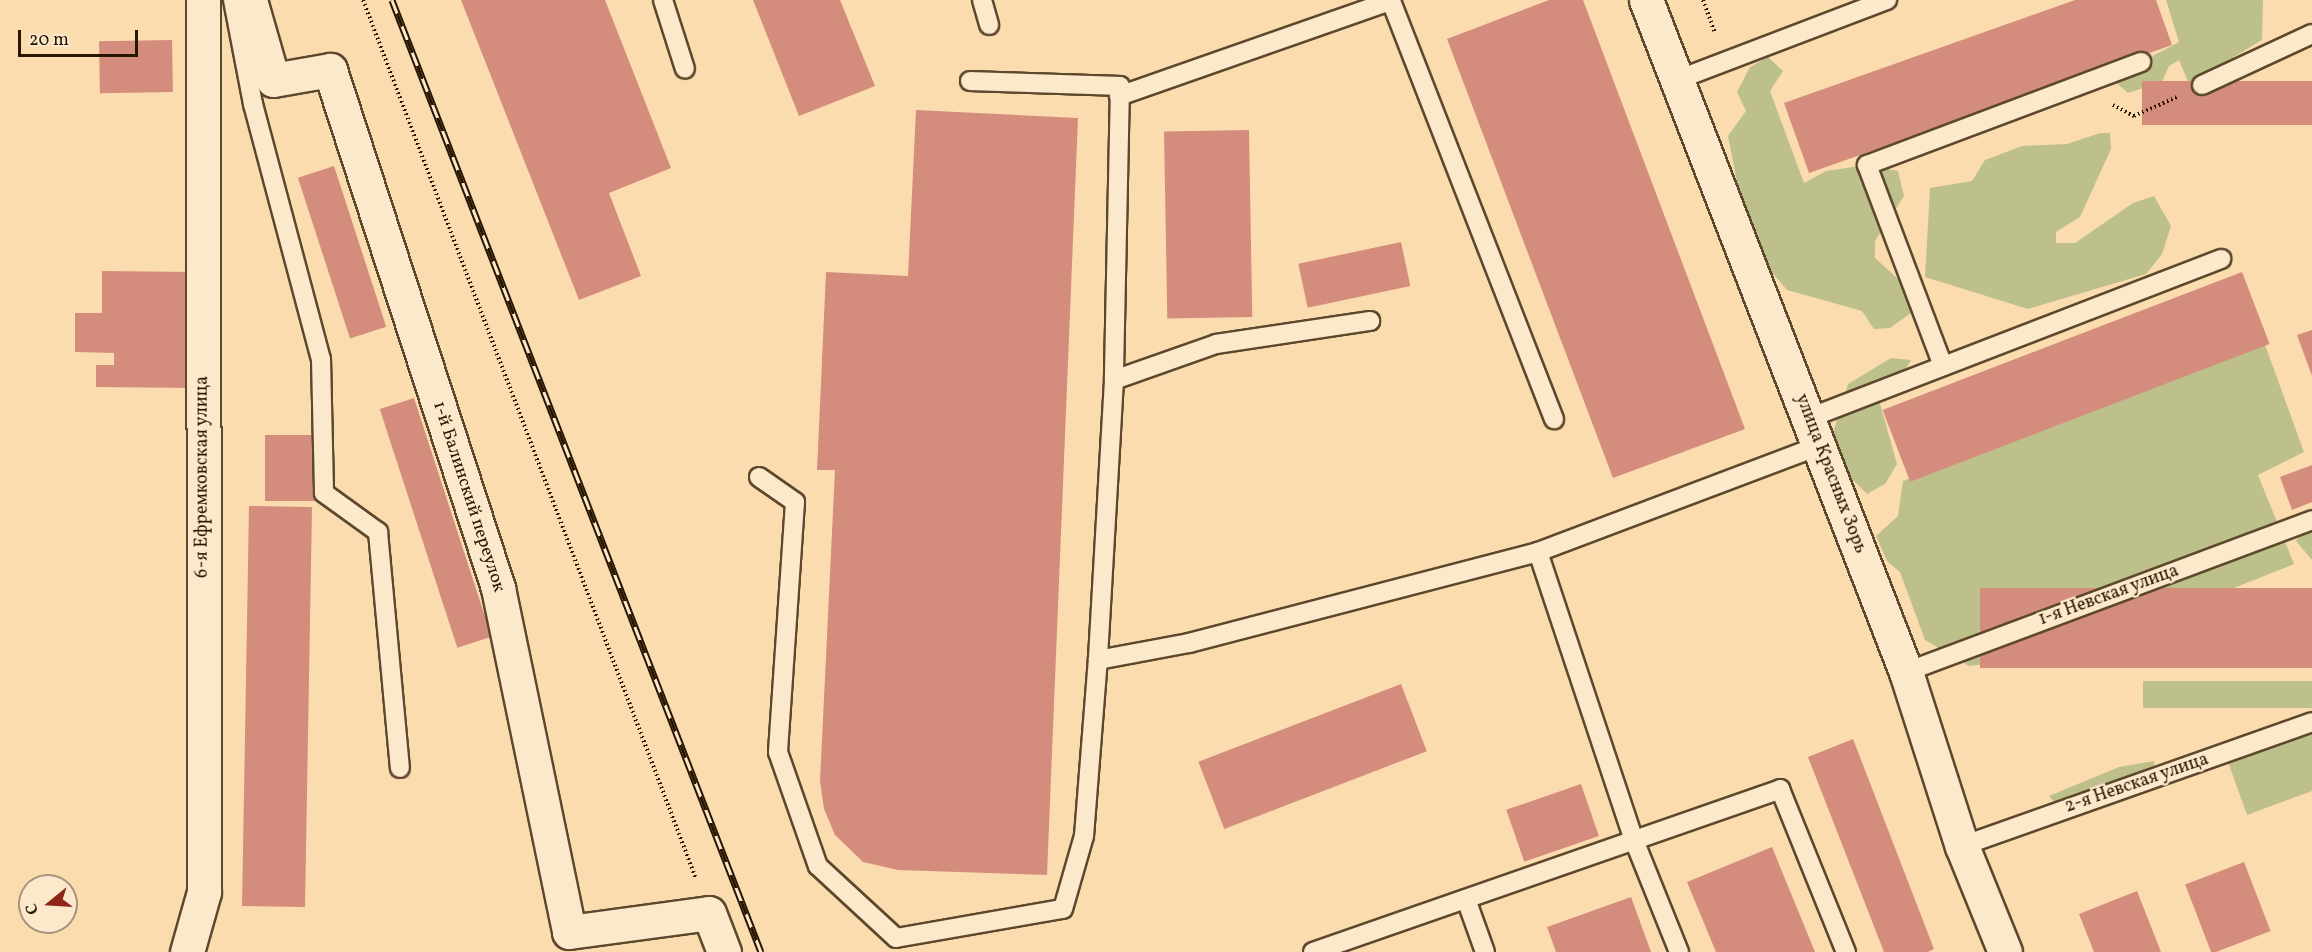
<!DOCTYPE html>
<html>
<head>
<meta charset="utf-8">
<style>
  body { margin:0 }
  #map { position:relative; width:2312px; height:952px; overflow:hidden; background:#fbdcaf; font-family:Vollkorn,serif }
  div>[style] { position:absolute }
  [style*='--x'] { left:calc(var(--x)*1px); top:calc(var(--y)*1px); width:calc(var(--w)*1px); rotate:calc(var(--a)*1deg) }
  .green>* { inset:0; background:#bec08b; transform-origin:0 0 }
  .building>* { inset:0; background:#d48d7d; transform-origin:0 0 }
  .path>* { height:4px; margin-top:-2px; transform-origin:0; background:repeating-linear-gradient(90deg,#271600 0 1.5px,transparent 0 4.5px) }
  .roads { filter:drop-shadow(2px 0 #5c482c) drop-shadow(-2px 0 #5c482c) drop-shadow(0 2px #5c482c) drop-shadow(0 -2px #5c482c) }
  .service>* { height:18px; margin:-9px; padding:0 9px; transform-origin:9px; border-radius:9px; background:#fce8cb }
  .minor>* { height:33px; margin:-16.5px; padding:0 16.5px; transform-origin:16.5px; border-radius:16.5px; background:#fce8cb }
  .rail>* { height:7px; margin-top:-3.5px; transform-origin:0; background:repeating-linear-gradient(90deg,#fce8cb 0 14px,#271600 0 28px); box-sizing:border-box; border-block:2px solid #271600 }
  span { translate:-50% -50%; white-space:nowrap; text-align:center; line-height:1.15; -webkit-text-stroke:4.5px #fce8cb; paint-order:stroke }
  .street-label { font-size:18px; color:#271600 }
  .north { position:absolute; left:18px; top:874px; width:60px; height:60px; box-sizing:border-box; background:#fce8cb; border:2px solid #a7947a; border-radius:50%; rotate:252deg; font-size:16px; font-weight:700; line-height:24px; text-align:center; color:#271600 }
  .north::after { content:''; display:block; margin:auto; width:21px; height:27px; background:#8f2418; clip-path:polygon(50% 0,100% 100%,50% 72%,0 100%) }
  .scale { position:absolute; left:18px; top:30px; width:120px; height:27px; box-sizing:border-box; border:3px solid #271600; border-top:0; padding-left:8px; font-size:18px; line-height:21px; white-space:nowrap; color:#271600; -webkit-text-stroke:4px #fce8cb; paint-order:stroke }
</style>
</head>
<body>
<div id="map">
  <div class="green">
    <i style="clip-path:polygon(2166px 0,2263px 0,2262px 40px,2189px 84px,2179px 60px,2169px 66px,2162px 82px,2128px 93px,2111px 78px,2179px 42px)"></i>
    <i style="clip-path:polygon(1768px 57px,1783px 71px,1770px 91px,1804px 183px,1826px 171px,1867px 165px,1898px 171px,1904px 196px,1875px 241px,1875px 258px,1909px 289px,1911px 313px,1890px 328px,1874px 329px,1862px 311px,1787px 290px,1769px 269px,1739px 192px,1728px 136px,1746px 111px,1737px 92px,1750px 67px)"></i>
    <i style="clip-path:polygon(2100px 133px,2110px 133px,2111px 149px,2080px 217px,2056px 232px,2056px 243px,2075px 243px,2133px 203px,2154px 196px,2171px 226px,2162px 254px,2146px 274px,2028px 309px,1925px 277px,1930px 188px,1972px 181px,1985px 160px,2022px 146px,2067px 144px)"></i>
    <i style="clip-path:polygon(2264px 342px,2304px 452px,2258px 475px,2294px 564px,2068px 654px,1969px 666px,1925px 640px,1900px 572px,1887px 561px,1876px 536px,1898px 516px,1903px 481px)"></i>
    <i style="clip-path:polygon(1891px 358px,1911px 360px,1902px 376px,1876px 389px,1897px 464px,1885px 484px,1867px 494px,1845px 472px,1832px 436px,1848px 384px)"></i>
    <i style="clip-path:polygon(2312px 514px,2312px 560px,2296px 541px)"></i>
    <i style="left:2312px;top:681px;width:27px;height:169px;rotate:90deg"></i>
    <i style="clip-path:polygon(2312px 731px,2312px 791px,2247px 815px,2228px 762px)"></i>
    <i style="clip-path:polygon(2154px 761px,2155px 776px,2061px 810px,2049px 796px,2119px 767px)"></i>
  </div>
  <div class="building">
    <i style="clip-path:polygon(461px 0,605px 0,671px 168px,609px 193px,641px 276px,579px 300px)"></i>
    <i style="clip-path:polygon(753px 0,840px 0,875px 86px,799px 116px)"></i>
    <i style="clip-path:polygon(1549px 0,1583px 0,1745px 429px,1613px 478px,1447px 39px)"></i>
    <i style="clip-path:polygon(2075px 0,2156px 0,2172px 45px,1809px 173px,1784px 103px)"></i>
    <i style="left:172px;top:40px;width:52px;height:73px;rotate:89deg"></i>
    <i style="left:2312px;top:81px;width:44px;height:170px;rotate:90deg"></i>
    <i style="clip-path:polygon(916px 110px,1078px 118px,1047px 875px,898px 870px,863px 862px,835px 835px,824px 809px,820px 781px,835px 470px,817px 470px,826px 272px,908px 276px)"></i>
    <i style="left:1249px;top:130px;width:187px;height:85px;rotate:89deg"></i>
    <i style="left:334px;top:166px;width:169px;height:38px;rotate:72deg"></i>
    <i style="left:1401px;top:242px;width:45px;height:105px;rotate:78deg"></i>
    <i style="clip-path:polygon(102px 271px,196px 272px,195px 388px,96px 387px,96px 365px,114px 365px,114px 353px,75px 352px,75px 313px,102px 313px)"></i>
    <i style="left:2242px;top:272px;width:77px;height:385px;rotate:69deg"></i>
    <i style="clip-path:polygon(2312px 330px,2312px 376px,2297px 335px)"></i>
    <i style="left:414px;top:398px;width:251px;height:36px;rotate:72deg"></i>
    <i style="left:316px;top:435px;width:66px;height:51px;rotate:90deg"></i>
    <i style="clip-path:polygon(2312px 465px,2312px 502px,2292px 510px,2280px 477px)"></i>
    <i style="left:249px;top:506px;width:63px;height:400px;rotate:1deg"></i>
    <i style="left:2312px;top:588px;width:80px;height:332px;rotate:90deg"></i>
    <i style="left:1401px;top:684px;width:72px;height:217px;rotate:69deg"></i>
    <i style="clip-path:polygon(1853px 739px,1934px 949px,1928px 952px,1884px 952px,1808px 757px)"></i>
    <i style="left:1581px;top:784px;width:55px;height:79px;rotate:71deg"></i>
    <i style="clip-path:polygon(1772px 847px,1815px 952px,1716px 952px,1687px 882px)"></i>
    <i style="left:2244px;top:862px;width:74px;height:63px;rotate:69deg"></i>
    <i style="clip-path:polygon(2137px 891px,2161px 952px,2094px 952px,2079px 914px)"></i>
    <i style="clip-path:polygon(1631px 897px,1651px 952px,1556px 952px,1547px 927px)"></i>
  </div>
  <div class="path">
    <i style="--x:363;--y:0;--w:940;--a:69.25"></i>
    <i style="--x:1703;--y:0;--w:35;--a:70"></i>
    <i style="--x:2113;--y:105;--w:24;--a:28"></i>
    <i style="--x:2134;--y:116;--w:47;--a:-23.8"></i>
  </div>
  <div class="roads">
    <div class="service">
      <i style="--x:233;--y:0;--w:106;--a:79.1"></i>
      <i style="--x:253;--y:104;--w:264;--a:75.1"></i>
      <i style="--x:321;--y:359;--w:134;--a:88.7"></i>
      <i style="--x:324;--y:493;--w:67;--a:35.8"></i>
      <i style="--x:378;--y:532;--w:237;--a:84.7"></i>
      <i style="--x:663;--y:0;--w:72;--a:72.3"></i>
      <i style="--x:982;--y:0;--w:26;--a:74"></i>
      <i style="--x:1677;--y:80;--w:225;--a:-20.9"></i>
      <i style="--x:970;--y:81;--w:150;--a:1.9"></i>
      <i style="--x:1120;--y:86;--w:294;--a:91.2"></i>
      <i style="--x:1114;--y:380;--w:280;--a:93.3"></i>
      <i style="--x:1098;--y:660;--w:93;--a:-10.6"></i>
      <i style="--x:1189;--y:643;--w:361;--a:-14.6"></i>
      <i style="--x:1538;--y:552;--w:300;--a:-20.7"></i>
      <i style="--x:2202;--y:85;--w:121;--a:-24.9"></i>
      <i style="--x:1119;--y:96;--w:288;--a:-19.3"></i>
      <i style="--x:1391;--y:1;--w:449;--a:68.7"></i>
      <i style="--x:1943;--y:366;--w:215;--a:-110.7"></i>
      <i style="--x:1867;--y:165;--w:293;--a:-20.6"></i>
      <i style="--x:1114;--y:380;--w:108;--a:-19.4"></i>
      <i style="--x:1216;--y:344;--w:156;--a:-8.5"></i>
      <i style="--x:1809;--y:418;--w:442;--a:-21.1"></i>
      <i style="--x:759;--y:477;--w:44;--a:34.8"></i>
      <i style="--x:795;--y:502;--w:251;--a:93.9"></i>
      <i style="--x:778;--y:752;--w:121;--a:70.7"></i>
      <i style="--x:818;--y:866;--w:106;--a:42.7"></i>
      <i style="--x:896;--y:938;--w:169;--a:-9.9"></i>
      <i style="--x:1063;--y:909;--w:76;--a:-74"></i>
      <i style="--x:1084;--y:836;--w:177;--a:-85.5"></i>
      <i style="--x:1538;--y:552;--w:304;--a:71.6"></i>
      <i style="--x:1634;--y:840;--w:121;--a:68.1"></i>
      <i style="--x:1906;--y:672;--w:434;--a:-20.5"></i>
      <i style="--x:1962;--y:846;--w:371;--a:-19.5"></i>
      <i style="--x:1466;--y:899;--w:56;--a:70.3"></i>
      <i style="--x:1313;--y:952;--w:495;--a:-19.2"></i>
      <i style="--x:1780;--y:789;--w:176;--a:68"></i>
    </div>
    <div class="minor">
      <i style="--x:250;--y:0;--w:83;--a:74"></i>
      <i style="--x:273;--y:80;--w:58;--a:-10"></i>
      <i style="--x:330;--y:70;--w:545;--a:72.03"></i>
      <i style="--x:498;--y:588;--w:351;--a:78.3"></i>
      <i style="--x:569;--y:932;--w:141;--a:-7.7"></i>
      <i style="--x:709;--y:913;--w:42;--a:69"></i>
      <i style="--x:1646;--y:0;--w:721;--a:68.85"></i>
      <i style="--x:1906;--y:672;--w:183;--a:72.2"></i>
      <i style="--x:1962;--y:846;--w:114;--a:67.9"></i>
      <i style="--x:187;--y:952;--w:62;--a:-74.2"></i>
      <i style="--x:204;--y:892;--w:892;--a:-90.06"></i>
    </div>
  </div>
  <div class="rail">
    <i style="--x:392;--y:0;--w:1021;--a:68.81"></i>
  </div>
  <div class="street-label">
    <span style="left:1830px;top:474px;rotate:69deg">улица Красных Зорь</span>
    <span style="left:203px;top:477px;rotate:-90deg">6-я Ефремковская улица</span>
    <span style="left:468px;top:497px;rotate:72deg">1-й Балинский переулок</span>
    <span style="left:2109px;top:596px;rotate:-20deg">1-я Невская улица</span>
    <span style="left:2137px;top:784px;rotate:-19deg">2-я Невская улица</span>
  </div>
  <div class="north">С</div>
  <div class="scale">20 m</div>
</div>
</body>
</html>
